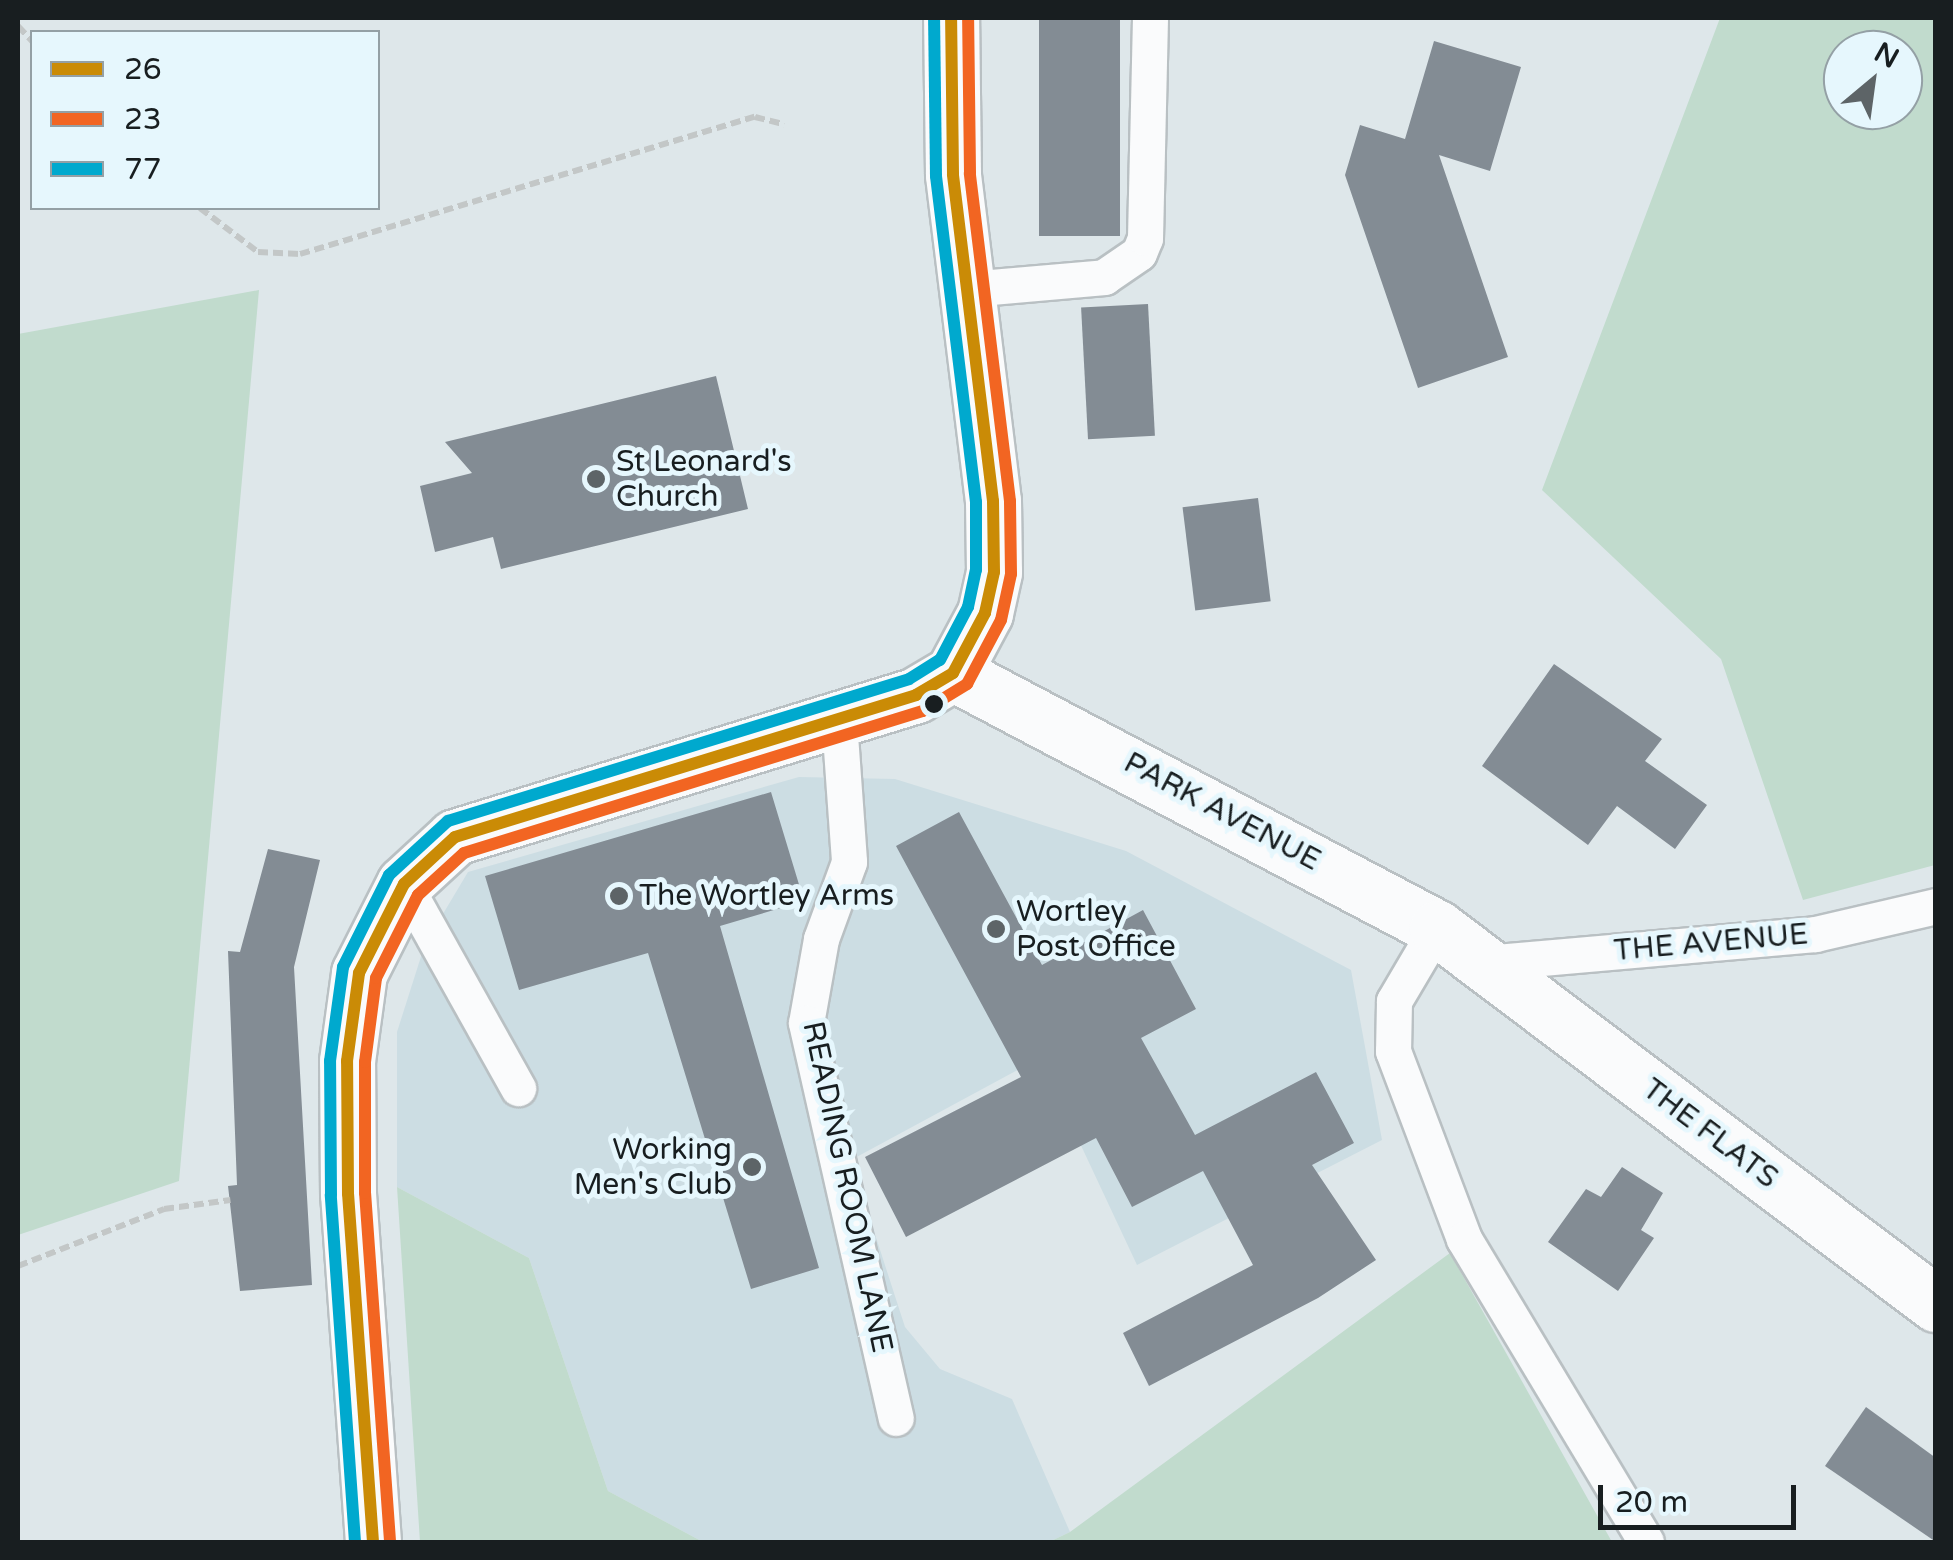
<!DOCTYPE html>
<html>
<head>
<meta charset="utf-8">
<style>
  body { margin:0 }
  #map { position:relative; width:1953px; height:1560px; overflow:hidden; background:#dee7ea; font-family:"Varela Round",sans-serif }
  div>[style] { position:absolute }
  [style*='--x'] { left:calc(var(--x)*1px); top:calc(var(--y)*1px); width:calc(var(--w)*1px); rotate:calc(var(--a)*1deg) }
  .built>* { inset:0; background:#ccdde3 }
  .green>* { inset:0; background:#c1dbcd }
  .building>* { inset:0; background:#838c94; transform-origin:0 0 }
  .path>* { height:6px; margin-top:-3px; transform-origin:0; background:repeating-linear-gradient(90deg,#c3c7c7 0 10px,transparent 0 15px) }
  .roads { filter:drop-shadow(2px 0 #b9c0c3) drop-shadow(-2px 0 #b9c0c3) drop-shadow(0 2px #b9c0c3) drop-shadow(0 -2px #b9c0c3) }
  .service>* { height:35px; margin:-17.5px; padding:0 17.5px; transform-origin:17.5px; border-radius:17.5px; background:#fafbfc }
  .minor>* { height:55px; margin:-27.5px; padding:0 27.5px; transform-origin:27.5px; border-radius:27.5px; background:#fafbfc }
  .trunk>* { height:55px; margin:-27.5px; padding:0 27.5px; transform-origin:27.5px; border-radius:27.5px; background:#fafbfc }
  .bus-1>* { height:12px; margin:-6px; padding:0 6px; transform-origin:6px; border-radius:6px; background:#ca8b06 }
  .bus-2>* { height:12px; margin:-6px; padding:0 6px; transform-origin:6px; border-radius:6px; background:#f26522 }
  .bus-3>* { height:12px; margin:-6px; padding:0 6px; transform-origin:6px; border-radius:6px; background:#00a9ce }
  .dots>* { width:28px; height:28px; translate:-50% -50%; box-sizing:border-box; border:5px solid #e6f7fd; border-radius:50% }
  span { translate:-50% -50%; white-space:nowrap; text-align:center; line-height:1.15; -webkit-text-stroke:10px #e6f7fd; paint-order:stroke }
  .poi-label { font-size:30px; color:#181e20 }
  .left { translate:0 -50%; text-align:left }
  .right { translate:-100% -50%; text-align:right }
  .street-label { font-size:30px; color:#181e20 }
  .frame { position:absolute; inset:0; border:20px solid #181e20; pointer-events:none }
  .legend { position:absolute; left:30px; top:30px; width:350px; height:180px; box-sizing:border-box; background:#e6f7fd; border:2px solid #94a0a5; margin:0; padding:12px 18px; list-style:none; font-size:30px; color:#181e20 }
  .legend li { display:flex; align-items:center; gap:20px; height:50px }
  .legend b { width:50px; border:2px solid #94a0a5 }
  .north { position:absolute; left:1823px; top:30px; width:100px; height:100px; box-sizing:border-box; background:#e6f7fd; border:2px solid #94a0a5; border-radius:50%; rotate:29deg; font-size:28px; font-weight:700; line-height:40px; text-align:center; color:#181e20 }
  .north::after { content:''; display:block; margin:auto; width:35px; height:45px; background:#5d6467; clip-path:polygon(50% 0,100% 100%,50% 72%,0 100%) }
  .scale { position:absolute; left:1598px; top:1485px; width:198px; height:45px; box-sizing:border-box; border:5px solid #181e20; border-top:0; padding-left:12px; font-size:30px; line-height:35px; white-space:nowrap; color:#181e20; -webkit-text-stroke:8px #e6f7fd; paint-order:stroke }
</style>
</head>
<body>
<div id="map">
  <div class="built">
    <i style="clip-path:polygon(799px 777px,895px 779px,1126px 851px,1351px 970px,1382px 1140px,1137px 1265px,1040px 1058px,851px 1160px,905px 1327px,940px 1369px,1012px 1399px,1070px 1532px,1049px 1542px,703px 1542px,608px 1491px,529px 1258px,397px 1187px,397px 1032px,425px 944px,468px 872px)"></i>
  </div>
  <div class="green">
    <i style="clip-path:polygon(evenodd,1720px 18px,1935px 18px,1935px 865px,1803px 900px,1721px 659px,1542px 490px,1720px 18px,1843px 50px,1903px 50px,1903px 110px,1843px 110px,1843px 50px)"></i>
    <i style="clip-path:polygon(259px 290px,179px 1181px,18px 1235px,18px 334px)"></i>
    <i style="clip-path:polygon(397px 1187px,529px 1258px,608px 1491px,703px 1542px,420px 1542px)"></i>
    <i style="clip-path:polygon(1450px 1253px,1612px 1542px,1049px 1542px,1070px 1532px)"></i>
  </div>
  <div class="building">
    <i style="left:1039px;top:18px;width:81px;height:218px"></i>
    <i style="clip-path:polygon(1434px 41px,1521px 67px,1490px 171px,1439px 155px,1508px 357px,1418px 388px,1345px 175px,1360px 125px,1405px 139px)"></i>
    <i style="left:1148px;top:304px;width:132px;height:67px;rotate:87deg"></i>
    <i style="clip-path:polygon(716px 376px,748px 509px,501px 569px,493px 537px,435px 552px,420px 486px,472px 473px,445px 442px)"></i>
    <i style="left:1258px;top:498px;width:104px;height:76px;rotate:83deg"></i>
    <i style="clip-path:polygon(1554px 664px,1662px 739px,1645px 761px,1707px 805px,1675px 849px,1617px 806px,1588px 845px,1482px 766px)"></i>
    <i style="clip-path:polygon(771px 792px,804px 901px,720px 926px,819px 1268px,751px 1289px,648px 953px,519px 990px,485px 876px)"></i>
    <i style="clip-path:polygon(959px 812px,1042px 965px,1143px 910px,1196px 1009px,1141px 1038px,1195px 1135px,1316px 1072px,1354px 1143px,1312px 1165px,1376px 1260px,1318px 1298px,1149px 1386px,1123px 1333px,1253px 1265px,1203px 1171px,1132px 1207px,1096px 1138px,906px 1237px,865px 1157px,1021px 1077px,896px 846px)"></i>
    <i style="clip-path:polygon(268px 849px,320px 860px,294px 967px,312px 1285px,240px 1291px,228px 1186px,237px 1185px,228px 951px,240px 952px)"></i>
    <i style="clip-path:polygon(1622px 1167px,1663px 1193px,1641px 1230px,1654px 1238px,1618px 1291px,1548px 1242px,1586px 1189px,1601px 1197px)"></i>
    <i style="clip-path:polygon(1866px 1407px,1936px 1458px,1936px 1542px,1825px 1466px)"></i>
  </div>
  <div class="path">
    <i style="--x:18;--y:26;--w:21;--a:47"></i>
    <i style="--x:200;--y:208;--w:73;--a:37.2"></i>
    <i style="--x:258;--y:252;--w:42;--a:2.7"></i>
    <i style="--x:300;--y:254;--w:475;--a:-16.8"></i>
    <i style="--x:755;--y:117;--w:30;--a:14"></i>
    <i style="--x:18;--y:1266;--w:157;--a:-21.3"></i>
    <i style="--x:164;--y:1209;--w:67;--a:-7.8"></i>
  </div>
  <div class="roads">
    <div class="service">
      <i style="--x:968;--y:289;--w:137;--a:-5"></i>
      <i style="--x:1104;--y:277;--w:42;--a:-34.4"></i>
      <i style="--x:1139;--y:253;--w:16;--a:-68"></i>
      <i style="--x:1145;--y:238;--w:220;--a:-88.7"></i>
      <i style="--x:839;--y:721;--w:141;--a:85.9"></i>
      <i style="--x:849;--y:862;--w:82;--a:110"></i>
      <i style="--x:821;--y:939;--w:85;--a:100.1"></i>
      <i style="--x:806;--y:1023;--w:405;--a:77.2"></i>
      <i style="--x:404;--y:884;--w:234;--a:60.8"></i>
      <i style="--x:1437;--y:928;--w:85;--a:120.5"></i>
      <i style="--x:1394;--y:1001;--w:50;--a:91.1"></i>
      <i style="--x:1393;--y:1051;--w:201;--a:69.3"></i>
      <i style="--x:1464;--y:1239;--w:353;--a:59"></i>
      <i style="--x:1485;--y:963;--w:331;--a:-5"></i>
      <i style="--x:1815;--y:934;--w:124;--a:-13"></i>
    </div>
    <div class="minor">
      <i style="--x:953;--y:673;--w:547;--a:27.78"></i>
      <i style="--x:1437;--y:928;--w:625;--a:37"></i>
    </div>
    <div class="trunk">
      <i style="--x:373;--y:1542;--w:349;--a:-94.1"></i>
      <i style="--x:348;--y:1194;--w:133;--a:-90.4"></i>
      <i style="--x:347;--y:1061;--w:89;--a:-82.2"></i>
      <i style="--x:359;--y:973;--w:100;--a:-63.2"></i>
      <i style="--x:404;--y:884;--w:69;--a:-42.7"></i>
      <i style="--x:455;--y:837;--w:482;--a:-17.1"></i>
      <i style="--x:916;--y:695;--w:43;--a:-30.7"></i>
      <i style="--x:953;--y:673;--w:68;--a:-61.9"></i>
      <i style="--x:985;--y:613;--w:42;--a:-77.6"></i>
      <i style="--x:994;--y:572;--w:71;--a:-90.8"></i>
      <i style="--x:993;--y:501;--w:329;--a:-97"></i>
      <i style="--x:953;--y:174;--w:156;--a:-90.7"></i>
    </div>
  </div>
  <div class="bus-1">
    <i style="--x:373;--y:1542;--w:349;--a:-94.1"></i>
    <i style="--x:348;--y:1194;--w:133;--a:-90.4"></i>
    <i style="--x:347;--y:1061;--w:89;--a:-82.2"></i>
    <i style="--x:359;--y:973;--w:100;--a:-63.2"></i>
    <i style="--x:404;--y:884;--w:69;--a:-42.7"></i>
    <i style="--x:455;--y:837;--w:482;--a:-17.1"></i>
    <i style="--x:916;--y:695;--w:43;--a:-30.7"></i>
    <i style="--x:953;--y:673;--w:68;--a:-61.9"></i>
    <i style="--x:985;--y:613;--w:42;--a:-77.6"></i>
    <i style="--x:994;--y:572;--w:71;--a:-90.8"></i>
    <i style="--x:993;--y:501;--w:329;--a:-97"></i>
    <i style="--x:953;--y:174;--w:156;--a:-90.7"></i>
  </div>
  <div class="bus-2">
    <i style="--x:390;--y:1541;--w:349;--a:-94.1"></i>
    <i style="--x:365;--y:1193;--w:131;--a:-90"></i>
    <i style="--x:365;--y:1062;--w:85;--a:-82.5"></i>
    <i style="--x:376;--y:978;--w:93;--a:-63.2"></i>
    <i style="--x:418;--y:895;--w:62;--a:-42.4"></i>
    <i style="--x:464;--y:853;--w:480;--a:-17.2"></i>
    <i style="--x:923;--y:711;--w:52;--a:-31.5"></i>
    <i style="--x:967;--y:684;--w:72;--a:-62"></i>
    <i style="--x:1001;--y:620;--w:47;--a:-77.7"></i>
    <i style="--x:1011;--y:574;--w:73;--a:-90.8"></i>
    <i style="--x:1010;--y:501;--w:330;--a:-97"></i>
    <i style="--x:970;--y:173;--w:155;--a:-90.7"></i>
  </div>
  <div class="bus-3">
    <i style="--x:355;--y:1542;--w:348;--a:-94"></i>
    <i style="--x:331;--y:1195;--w:134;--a:-90.4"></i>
    <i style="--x:330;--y:1061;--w:95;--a:-82.1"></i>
    <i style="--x:343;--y:967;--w:103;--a:-63.4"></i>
    <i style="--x:389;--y:875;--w:80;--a:-42.5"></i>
    <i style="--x:448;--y:821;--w:482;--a:-17.1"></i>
    <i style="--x:909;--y:679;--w:36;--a:-32"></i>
    <i style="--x:940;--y:660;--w:60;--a:-62.2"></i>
    <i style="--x:968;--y:607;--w:38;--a:-78"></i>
    <i style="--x:976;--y:570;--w:68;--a:-90"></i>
    <i style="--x:976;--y:502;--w:328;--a:-97"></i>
    <i style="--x:936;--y:176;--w:158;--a:-90.7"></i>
  </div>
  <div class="dots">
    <i style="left:596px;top:479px;background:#5d6467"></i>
    <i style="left:934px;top:704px;background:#181e20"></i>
    <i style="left:619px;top:896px;background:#5d6467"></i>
    <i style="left:996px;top:929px;background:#5d6467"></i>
    <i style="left:752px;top:1167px;background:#5d6467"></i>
  </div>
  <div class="poi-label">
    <span class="left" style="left:616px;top:479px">St Leonard's<br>Church</span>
    <span class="left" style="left:639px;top:896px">The Wortley Arms</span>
    <span class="left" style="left:1016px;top:929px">Wortley<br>Post Office</span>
    <span class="right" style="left:732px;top:1167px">Working<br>Men's Club</span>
  </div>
  <div class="street-label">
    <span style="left:1222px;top:812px;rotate:28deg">PARK AVENUE</span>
    <span style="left:1711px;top:943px;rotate:-5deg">THE AVENUE</span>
    <span style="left:1710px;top:1134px;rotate:37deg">THE FLATS</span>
    <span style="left:847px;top:1187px;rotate:78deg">READING ROOM LANE</span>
  </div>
  <div class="frame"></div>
  <ul class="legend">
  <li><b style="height:12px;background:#ca8b06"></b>26</li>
  <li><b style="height:12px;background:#f26522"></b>23</li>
  <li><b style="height:12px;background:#00a9ce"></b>77</li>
  </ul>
  <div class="north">N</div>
  <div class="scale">20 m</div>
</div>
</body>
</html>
